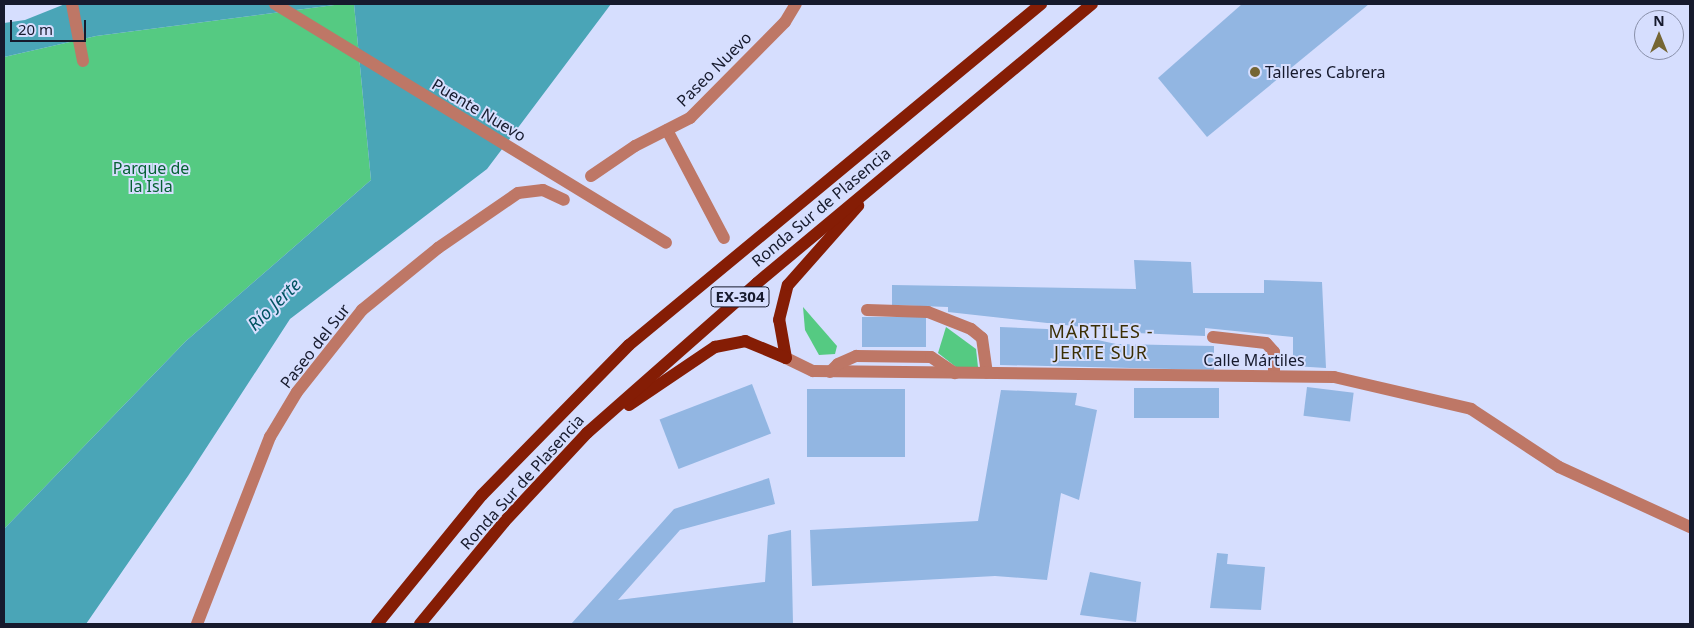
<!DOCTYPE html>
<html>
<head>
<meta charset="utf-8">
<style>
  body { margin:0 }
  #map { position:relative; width:1694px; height:628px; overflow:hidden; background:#d6defe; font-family:"Noto Sans",sans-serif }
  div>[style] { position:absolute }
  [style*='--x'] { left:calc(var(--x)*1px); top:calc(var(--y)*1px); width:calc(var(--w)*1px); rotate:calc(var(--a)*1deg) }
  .green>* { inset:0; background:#55ca82 }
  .water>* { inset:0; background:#4aa5b7 }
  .building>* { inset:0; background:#92b6e2; transform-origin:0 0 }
  .street>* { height:12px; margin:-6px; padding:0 6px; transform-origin:6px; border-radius:6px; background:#be7766 }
  .primary>* { height:12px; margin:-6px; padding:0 6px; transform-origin:6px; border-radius:6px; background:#851d05 }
  .dots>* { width:14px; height:14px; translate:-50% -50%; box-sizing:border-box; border:2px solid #d6defe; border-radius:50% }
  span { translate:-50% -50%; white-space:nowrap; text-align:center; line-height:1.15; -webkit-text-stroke:4px #d6defe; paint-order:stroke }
  .shield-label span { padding:1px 4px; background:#d6defe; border:1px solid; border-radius:4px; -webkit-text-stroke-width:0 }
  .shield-label { font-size:15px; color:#161a2d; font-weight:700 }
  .street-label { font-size:16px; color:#161a2d }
  .poi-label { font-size:16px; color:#161a2d }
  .left { translate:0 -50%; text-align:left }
  .park-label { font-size:16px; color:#066133 }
  .water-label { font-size:18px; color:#005361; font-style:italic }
  .neighbourhood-label { font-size:18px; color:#3b2f04; letter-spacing:1px }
  .frame { position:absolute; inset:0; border:5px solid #161a2d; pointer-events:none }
  .north { position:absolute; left:1634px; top:10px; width:50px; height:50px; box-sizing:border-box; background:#d6defe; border:1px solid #8990aa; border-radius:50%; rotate:0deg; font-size:14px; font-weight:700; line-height:20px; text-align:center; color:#161a2d }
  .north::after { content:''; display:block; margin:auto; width:18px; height:22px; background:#756634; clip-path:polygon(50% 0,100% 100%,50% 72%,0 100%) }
  .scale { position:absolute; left:10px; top:20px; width:76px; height:22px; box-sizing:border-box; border:2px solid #161a2d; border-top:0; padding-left:6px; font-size:15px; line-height:18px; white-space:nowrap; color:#161a2d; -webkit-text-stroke:4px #d6defe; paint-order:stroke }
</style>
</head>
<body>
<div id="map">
  <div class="green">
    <i style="clip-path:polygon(342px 4px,354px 4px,371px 180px,186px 341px,4px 529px,4px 57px,96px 36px)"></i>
    <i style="clip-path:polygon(803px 307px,837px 346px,835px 354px,819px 355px,805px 330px)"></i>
    <i style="clip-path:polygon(946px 327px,976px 349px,978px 367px,956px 367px,938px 353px)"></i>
  </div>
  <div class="water">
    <i style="clip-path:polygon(65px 4px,342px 4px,96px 36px,4px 57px,4px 23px,25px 20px)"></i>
    <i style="clip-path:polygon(354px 4px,611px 4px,487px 169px,290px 319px,188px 476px,86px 624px,4px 624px,4px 529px,186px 341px,371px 180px)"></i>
  </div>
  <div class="building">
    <i style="clip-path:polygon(1242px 4px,1369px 4px,1207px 137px,1158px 78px)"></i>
    <i style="clip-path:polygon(1134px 260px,1191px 262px,1193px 293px,1264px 293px,1264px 280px,1322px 282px,1326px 368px,1293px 366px,1293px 337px,1205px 328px,1205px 336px,1136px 333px,948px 312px,948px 307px,892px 305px,892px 285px,1136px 289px)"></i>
    <i style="left:862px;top:317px;width:64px;height:30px"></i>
    <i style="clip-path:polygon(1000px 327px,1047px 329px,1116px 344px,1214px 346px,1214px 370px,1000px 365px)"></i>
    <i style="left:752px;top:384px;width:53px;height:99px;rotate:69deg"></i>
    <i style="left:1307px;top:387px;width:47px;height:29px;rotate:7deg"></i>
    <i style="left:1134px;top:388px;width:85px;height:30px"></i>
    <i style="left:905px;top:389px;width:68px;height:98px;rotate:90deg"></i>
    <i style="clip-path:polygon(1001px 390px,1077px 393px,1075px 405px,1097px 410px,1079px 500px,1061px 493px,1047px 580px,995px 576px,812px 586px,810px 530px,978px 521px)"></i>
    <i style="clip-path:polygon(769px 478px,775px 504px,680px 530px,618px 600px,765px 582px,768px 535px,791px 530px,793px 624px,571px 624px,674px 509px)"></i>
    <i style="clip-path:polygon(1217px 553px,1228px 554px,1227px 564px,1265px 567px,1261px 610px,1210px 608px)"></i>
    <i style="clip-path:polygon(1090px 572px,1141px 582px,1136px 622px,1080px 615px)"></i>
  </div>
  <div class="street">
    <i style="--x:72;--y:4;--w:58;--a:79.1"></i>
    <i style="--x:275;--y:4;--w:458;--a:31.4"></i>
    <i style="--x:667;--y:130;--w:122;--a:62.2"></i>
    <i style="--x:591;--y:176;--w:53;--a:-34.3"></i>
    <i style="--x:635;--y:146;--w:62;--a:-27"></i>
    <i style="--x:690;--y:118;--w:135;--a:-45.3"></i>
    <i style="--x:785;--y:22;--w:21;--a:-59"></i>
    <i style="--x:867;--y:310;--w:61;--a:1.9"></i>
    <i style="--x:928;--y:312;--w:46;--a:21.6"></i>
    <i style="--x:971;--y:329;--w:14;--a:39"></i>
    <i style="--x:982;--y:338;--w:35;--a:82"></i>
    <i style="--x:1213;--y:337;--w:53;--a:6.5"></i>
    <i style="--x:1266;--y:343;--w:12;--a:48"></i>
    <i style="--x:1274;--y:352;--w:24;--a:90"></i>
    <i style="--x:786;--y:358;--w:30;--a:26"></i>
    <i style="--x:813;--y:371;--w:521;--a:0.66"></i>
    <i style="--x:1334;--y:377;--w:141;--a:13.1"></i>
    <i style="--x:1471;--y:409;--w:105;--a:33.4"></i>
    <i style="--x:1559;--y:467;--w:144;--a:24.6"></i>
    <i style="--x:830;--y:372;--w:11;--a:-45"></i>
    <i style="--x:838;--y:364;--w:20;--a:-24"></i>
    <i style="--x:856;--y:356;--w:75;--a:0.8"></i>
    <i style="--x:931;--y:357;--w:29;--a:34"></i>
    <i style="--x:197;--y:624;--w:201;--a:-68.7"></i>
    <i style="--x:270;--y:437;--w:52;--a:-59"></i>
    <i style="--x:297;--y:392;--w:105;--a:-51.6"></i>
    <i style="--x:362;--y:310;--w:98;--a:-39.2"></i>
    <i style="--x:438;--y:248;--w:97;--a:-34.5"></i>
    <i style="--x:518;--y:193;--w:25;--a:-7"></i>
    <i style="--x:543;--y:190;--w:23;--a:25"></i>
  </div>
  <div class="primary">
    <i style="--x:786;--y:358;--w:39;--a:-100"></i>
    <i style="--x:779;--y:320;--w:36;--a:-76"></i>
    <i style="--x:788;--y:285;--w:106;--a:-48.5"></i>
    <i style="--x:629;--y:405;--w:104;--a:-34"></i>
    <i style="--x:715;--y:347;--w:31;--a:-11"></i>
    <i style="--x:745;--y:341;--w:44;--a:22.5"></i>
    <i style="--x:377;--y:624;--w:166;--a:-50.9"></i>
    <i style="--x:482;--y:495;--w:210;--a:-45.6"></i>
    <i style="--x:629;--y:345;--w:535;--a:-39.61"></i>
    <i style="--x:420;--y:624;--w:132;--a:-50.5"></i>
    <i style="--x:504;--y:522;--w:122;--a:-47"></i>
    <i style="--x:587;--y:433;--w:227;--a:-41.4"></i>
    <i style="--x:757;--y:283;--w:436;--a:-39.8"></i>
  </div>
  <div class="dots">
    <i style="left:1255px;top:72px;background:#756634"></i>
  </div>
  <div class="shield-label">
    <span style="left:740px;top:297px">EX-304</span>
  </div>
  <div class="street-label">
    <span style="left:714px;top:69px;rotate:-45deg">Paseo Nuevo</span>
    <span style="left:479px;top:110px;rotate:31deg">Puente Nuevo</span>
    <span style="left:821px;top:207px;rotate:-40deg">Ronda Sur de Plasencia</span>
    <span style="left:315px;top:346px;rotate:-52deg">Paseo del Sur</span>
    <span style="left:1254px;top:360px">Calle Mártiles</span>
    <span style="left:522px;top:482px;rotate:-48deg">Ronda Sur de Plasencia</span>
  </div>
  <div class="poi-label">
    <span class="left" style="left:1265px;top:72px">Talleres Cabrera</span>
  </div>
  <div class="park-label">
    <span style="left:151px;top:177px">Parque de<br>la Isla</span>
  </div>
  <div class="water-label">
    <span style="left:274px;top:304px;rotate:-44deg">Río Jerte</span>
  </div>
  <div class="neighbourhood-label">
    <span style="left:1101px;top:342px">MÁRTILES -<br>JERTE SUR</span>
  </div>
  <div class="frame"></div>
  <div class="north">N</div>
  <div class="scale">20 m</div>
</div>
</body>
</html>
